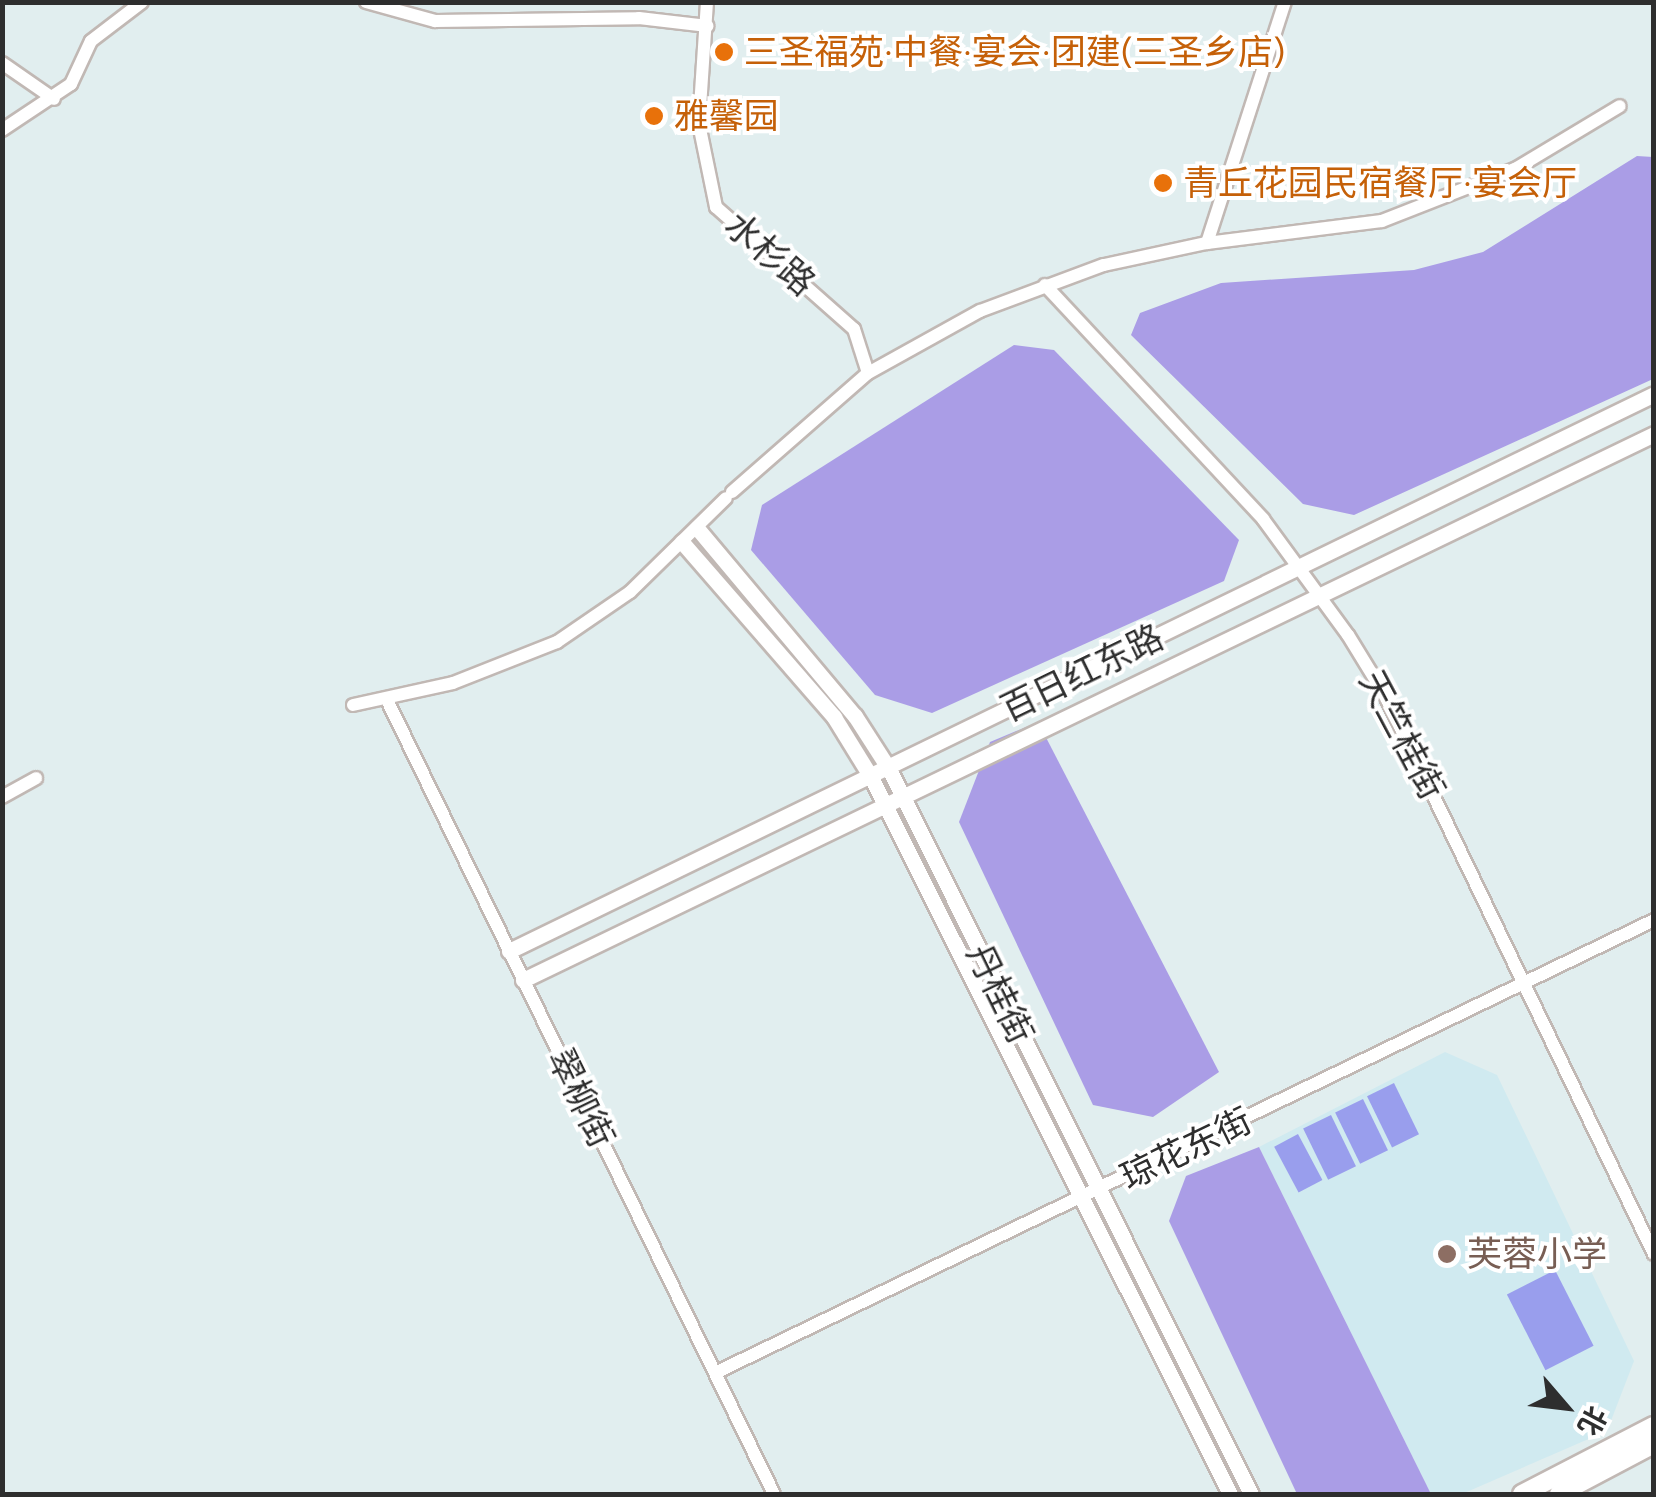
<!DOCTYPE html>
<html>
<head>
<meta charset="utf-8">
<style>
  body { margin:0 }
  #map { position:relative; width:1656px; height:1497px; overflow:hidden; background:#e1eeef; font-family:Figtree,"Noto Sans SC",sans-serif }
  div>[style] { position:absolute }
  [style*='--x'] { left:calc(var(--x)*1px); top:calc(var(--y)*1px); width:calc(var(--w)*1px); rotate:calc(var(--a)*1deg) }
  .education>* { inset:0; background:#d0eaf0 }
  .green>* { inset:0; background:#aa9de6 }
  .pitch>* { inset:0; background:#999eed; transform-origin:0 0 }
  .roads { filter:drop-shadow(2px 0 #c1b8b4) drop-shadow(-2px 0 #c1b8b4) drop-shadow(0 2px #c1b8b4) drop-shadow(0 -2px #c1b8b4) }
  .minor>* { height:12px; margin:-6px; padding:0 6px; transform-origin:6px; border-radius:6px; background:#fff }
  .tertiary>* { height:15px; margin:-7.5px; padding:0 7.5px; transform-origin:7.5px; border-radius:7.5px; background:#fff }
  .secondary>* { height:18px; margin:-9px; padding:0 9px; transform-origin:9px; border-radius:9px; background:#fff }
  .dots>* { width:28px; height:28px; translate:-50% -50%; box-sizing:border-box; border:5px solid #fff; border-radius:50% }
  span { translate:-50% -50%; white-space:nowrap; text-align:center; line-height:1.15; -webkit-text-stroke:8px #fff; paint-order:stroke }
  .food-label { font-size:35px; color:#c56008 }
  .left { translate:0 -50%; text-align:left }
  .street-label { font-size:35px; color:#2e2e2e }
  .education-label { font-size:35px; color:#785e54 }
  .frame { position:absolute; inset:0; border:5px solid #2e2e2e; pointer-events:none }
  .north { position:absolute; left:1516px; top:1357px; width:100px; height:100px; -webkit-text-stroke:8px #fff; paint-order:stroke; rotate:118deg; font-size:28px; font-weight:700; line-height:40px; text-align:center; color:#2e2e2e }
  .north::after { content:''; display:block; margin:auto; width:35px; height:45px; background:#2e2e2e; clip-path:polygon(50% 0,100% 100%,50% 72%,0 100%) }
</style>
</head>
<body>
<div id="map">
  <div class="education">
    <i style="clip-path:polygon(1445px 1052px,1497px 1075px,1634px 1361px,1607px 1431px,1462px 1494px,1431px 1494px,1259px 1147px)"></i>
  </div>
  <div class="green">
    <i style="clip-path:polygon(1637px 156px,1653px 157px,1653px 379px,1354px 515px,1303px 504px,1131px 335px,1140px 313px,1221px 283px,1414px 270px,1483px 252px)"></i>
    <i style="clip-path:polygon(1014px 345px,1054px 350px,1239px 540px,1224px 581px,932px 713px,875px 695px,751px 550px,762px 505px)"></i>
    <i style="clip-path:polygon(1038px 722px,1219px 1072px,1153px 1117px,1093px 1105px,959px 822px,990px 742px)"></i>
    <i style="clip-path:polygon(1259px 1147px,1431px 1494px,1297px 1494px,1169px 1221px,1186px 1176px)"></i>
  </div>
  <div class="pitch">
    <i style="left:1394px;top:1083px;width:57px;height:30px;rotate:64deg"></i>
    <i style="left:1363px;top:1099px;width:57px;height:31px;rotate:64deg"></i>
    <i style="left:1331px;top:1115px;width:57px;height:31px;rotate:64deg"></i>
    <i style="left:1298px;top:1134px;width:52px;height:27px;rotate:62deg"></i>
    <i style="left:1555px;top:1270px;width:85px;height:54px;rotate:63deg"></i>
  </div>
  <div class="roads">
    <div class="minor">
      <i style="--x:366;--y:2;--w:72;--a:15.4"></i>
      <i style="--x:435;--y:21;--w:204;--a:-0.8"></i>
      <i style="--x:639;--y:18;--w:69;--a:6.6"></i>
      <i style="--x:707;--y:2;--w:122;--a:93.8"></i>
      <i style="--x:699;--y:124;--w:85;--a:78.4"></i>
      <i style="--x:716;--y:207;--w:184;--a:41.5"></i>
      <i style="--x:854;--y:329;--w:46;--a:72.3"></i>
      <i style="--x:2;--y:63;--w:63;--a:34.7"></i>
      <i style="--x:2;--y:130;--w:83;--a:-33.7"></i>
      <i style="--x:71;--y:84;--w:47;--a:-65.1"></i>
      <i style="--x:91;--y:41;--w:64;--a:-37.4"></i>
      <i style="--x:1207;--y:243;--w:253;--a:-72.1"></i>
      <i style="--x:1045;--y:285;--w:320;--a:47"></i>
      <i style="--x:1263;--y:519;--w:144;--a:53.8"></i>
      <i style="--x:1348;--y:635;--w:73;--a:58.5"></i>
      <i style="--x:1386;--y:697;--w:618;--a:64.31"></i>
      <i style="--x:732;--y:492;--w:181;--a:-41.2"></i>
      <i style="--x:868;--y:373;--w:128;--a:-29"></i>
      <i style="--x:980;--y:311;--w:132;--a:-20.4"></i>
      <i style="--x:1104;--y:265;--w:105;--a:-12.1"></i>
      <i style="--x:1207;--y:243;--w:176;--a:-7.2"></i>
      <i style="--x:1382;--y:221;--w:143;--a:-21.4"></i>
      <i style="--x:1515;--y:169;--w:122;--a:-31"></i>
      <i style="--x:388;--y:702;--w:881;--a:64.02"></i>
      <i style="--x:353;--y:705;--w:102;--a:-12.4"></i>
      <i style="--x:453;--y:683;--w:112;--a:-21.5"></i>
      <i style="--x:557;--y:642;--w:88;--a:-34.4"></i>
      <i style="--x:630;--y:592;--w:134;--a:-44.4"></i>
      <i style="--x:2;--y:797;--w:39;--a:-29"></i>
      <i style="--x:715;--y:1373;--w:1043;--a:-25.75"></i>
    </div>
    <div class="tertiary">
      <i style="--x:697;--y:528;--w:246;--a:50"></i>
      <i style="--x:855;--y:716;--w:63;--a:57.3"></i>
      <i style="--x:889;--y:769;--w:810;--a:63.47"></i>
      <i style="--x:682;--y:542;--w:232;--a:49"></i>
      <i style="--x:834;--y:717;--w:70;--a:58.3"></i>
      <i style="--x:871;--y:777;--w:802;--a:63.4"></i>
      <i style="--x:509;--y:951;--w:1273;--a:-25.94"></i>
      <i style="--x:523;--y:980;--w:1256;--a:-25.77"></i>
    </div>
    <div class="secondary">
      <i style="--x:1522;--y:1494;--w:148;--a:-27.3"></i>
      <i style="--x:1559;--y:1494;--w:107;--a:-27.8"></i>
    </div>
  </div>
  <div class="dots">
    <i style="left:724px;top:52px;background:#e8710a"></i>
    <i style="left:654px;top:116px;background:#e8710a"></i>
    <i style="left:1163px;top:183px;background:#e8710a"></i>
    <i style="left:1447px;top:1254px;background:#8d6e63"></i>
  </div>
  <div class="food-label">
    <span class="left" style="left:744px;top:52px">三圣福苑·中餐·宴会·团建(三圣乡店)</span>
    <span class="left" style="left:674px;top:116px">雅馨园</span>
    <span class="left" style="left:1183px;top:183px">青丘花园民宿餐厅·宴会厅</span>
  </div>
  <div class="street-label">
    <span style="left:770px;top:254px;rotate:41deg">水杉路</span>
    <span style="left:1082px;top:673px;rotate:-26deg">百日红东路</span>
    <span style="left:1402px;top:735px;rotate:62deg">天竺桂街</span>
    <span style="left:1000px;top:994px;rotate:64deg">丹桂街</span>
    <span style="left:581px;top:1098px;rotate:64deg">翠柳街</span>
    <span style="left:1186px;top:1149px;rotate:-26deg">琼花东街</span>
  </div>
  <div class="education-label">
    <span class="left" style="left:1467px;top:1254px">芙蓉小学</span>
  </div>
  <div class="frame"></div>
  <div class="north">北</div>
</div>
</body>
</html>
